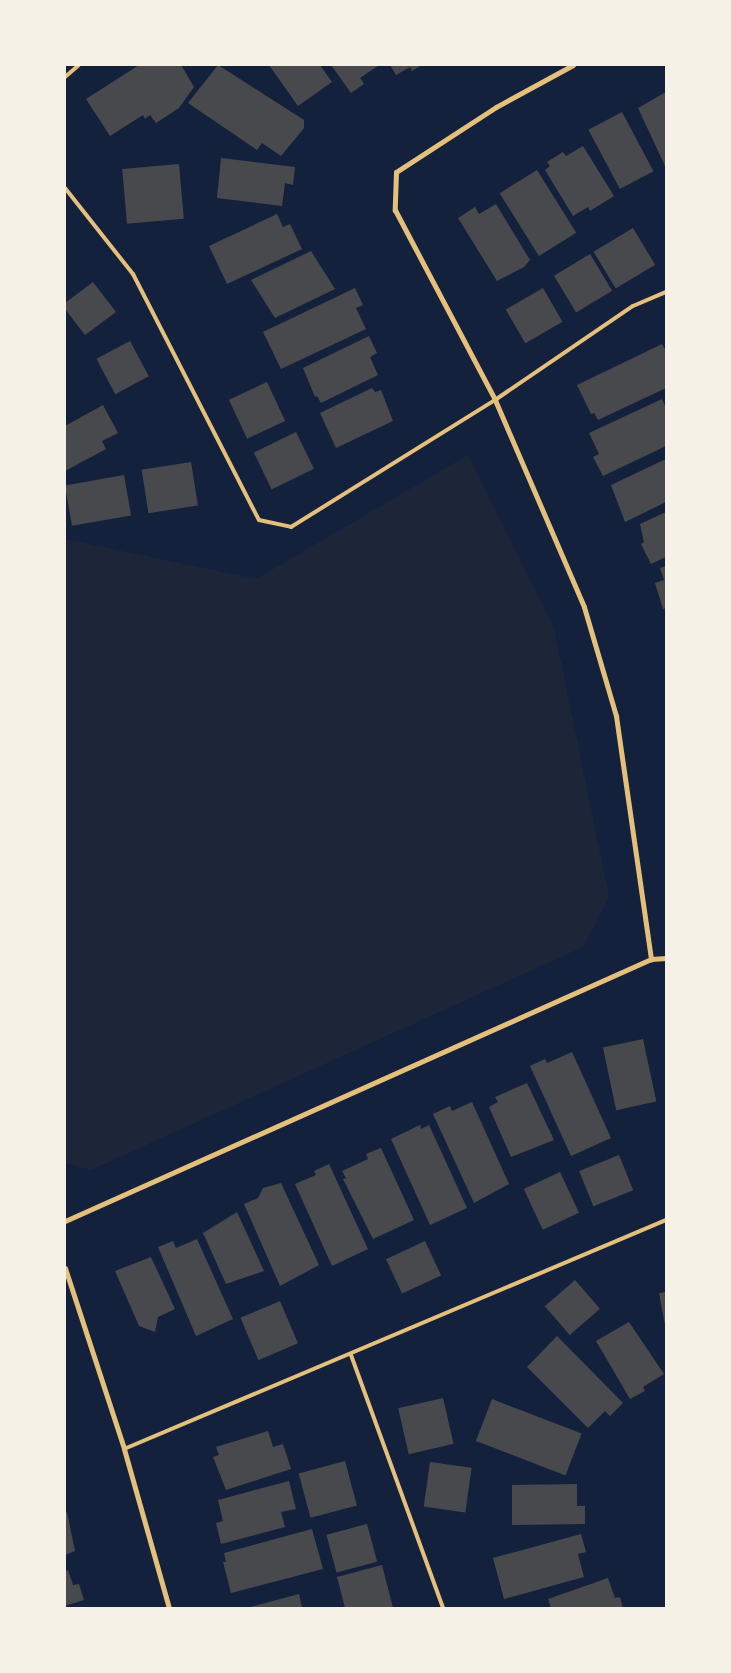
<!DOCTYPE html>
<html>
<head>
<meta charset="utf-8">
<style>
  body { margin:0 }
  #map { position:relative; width:731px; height:1673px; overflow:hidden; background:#14213d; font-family:Raleway,sans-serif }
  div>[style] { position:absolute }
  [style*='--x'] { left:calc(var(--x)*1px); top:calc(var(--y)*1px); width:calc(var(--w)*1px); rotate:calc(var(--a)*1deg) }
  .green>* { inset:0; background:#1d2539 }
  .building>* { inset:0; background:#48494c; transform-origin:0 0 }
  .service>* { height:4px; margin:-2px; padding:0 2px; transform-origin:2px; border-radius:2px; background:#e5c07b }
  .minor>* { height:5px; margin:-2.5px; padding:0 2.5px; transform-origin:2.5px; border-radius:2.5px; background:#e5c07b }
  span { translate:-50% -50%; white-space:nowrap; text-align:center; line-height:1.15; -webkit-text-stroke:5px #f6f1e7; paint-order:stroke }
  .frame { position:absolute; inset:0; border:66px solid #f6f1e7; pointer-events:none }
</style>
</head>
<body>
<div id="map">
  <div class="green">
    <i style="clip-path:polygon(468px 455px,554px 628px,609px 897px,583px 947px,91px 1170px,65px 1163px,65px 539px,256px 579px)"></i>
  </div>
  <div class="building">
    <i style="clip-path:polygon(139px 65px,181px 65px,194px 87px,179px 108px,156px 123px,150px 115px,145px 119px,143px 115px,110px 136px,86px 99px)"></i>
    <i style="clip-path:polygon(218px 65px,304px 120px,304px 128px,281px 156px,262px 143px,257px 150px,188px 103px)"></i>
    <i style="clip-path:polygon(269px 65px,320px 65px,332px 82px,298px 106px)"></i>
    <i style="clip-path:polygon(331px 65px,379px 65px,360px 78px,364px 84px,351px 93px)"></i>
    <i style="clip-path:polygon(390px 65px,422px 65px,412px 71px,410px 67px,396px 75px)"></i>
    <i style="clip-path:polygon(666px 92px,666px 168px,638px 108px)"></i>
    <i style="left:622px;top:112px;width:67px;height:38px;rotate:62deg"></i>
    <i style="clip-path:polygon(583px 146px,614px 196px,590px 211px,588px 207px,573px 216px,545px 170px,550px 166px,547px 162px,563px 152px,566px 156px)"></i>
    <i style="clip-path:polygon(221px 158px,295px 167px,293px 185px,285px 183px,282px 206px,217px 198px)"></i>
    <i style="left:179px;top:164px;width:55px;height:57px;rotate:85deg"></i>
    <i style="left:537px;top:170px;width:74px;height:44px;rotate:58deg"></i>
    <i style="clip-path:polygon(496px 204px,530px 260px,524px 267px,497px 281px,458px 218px,475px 207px,479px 214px)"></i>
    <i style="clip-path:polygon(277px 214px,283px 227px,290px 224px,302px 249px,227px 284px,209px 246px)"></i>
    <i style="left:633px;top:228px;width:43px;height:46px;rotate:59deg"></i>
    <i style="clip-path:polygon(311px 251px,335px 289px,275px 318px,251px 280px)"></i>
    <i style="left:590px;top:254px;width:43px;height:42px;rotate:59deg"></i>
    <i style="clip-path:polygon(93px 282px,116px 312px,85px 335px,65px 309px,65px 303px)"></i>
    <i style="clip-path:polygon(355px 288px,363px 305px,356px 308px,366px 329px,281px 369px,263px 332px)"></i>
    <i style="left:543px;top:288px;width:39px;height:43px;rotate:60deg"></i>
    <i style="clip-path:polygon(369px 336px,377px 353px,370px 357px,378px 375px,321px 403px,317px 396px,315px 397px,303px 368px)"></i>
    <i style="left:130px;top:341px;width:40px;height:38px;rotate:62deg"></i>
    <i style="clip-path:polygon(662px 344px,666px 351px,666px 388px,598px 420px,594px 413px,591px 414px,577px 385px)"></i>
    <i style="left:267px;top:382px;width:43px;height:42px;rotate:65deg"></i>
    <i style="clip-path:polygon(372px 388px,375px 392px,381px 390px,393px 421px,336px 448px,320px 413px)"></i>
    <i style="clip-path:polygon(662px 399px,666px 408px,666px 446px,603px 476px,593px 457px,599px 454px,589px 433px)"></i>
    <i style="clip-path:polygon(103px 405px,118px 433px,102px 441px,106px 449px,65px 471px,65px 426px)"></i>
    <i style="left:296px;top:432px;width:41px;height:47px;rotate:64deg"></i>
    <i style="clip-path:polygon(666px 459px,666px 502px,625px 522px,611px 485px)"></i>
    <i style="left:191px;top:462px;width:44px;height:50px;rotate:81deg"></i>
    <i style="left:124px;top:475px;width:41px;height:60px;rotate:80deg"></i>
    <i style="clip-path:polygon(666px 512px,666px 557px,651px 564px,641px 544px,644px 542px,640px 524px)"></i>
    <i style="clip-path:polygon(666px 566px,666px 608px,663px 609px,655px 583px,664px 580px,660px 568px)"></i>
    <i style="left:643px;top:1039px;width:64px;height:41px;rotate:78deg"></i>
    <i style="clip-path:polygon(572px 1052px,611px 1138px,571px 1156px,530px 1066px,545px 1059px,547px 1063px)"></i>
    <i style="clip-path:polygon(527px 1083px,554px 1140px,511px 1157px,489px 1107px,498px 1102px,495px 1097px)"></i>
    <i style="clip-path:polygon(472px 1102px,509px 1184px,474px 1203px,433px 1114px,450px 1106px,452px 1111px)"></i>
    <i style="clip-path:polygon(420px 1125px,421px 1129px,429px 1125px,467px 1208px,430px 1225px,391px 1139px)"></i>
    <i style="clip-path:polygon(381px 1148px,414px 1220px,373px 1239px,343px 1179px,346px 1178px,342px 1171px,368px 1159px,366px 1154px)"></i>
    <i style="left:619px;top:1155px;width:38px;height:43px;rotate:68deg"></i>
    <i style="clip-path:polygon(329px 1164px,368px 1249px,332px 1266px,295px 1184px,316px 1175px,314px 1171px)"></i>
    <i style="left:560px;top:1172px;width:45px;height:40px;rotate:65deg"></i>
    <i style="clip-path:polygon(281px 1183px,319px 1265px,280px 1286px,244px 1204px,258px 1198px,263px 1188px)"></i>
    <i style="clip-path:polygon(237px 1212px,264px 1271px,226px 1284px,203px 1233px)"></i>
    <i style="clip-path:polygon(197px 1239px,233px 1319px,196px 1336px,158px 1247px,173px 1241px,176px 1248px)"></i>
    <i style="left:425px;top:1241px;width:38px;height:43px;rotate:65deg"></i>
    <i style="clip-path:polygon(151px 1257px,175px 1309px,158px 1317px,155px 1332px,139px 1326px,115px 1271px)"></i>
    <i style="left:575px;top:1280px;width:38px;height:40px;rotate:49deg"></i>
    <i style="clip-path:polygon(666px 1292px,666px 1324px,665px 1325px,659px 1293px)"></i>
    <i style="left:280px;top:1301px;width:46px;height:43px;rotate:67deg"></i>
    <i style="clip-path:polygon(629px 1322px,664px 1374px,643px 1387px,645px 1391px,630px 1399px,596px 1341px)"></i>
    <i style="clip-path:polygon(557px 1336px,623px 1403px,610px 1416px,605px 1411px,588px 1428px,527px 1367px)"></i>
    <i style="left:443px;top:1398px;width:47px;height:46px;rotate:77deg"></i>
    <i style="left:492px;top:1399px;width:96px;height:45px;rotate:21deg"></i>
    <i style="clip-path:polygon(268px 1431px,273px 1447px,283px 1444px,291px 1469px,226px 1490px,213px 1457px,219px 1455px,216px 1447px)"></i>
    <i style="left:345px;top:1461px;width:46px;height:48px;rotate:75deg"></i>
    <i style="left:430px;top:1462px;width:42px;height:45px;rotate:8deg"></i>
    <i style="clip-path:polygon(289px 1481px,296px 1509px,281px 1512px,285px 1527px,221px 1544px,216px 1523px,223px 1521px,218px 1500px)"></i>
    <i style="clip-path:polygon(577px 1484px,577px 1506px,585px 1506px,585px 1524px,512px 1525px,512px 1485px)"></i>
    <i style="clip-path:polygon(67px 1512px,75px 1551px,65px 1555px,65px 1513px)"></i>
    <i style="left:367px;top:1524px;width:39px;height:42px;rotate:75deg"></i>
    <i style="clip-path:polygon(312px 1529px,323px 1569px,231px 1593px,223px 1562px,226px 1562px,224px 1553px)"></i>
    <i style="clip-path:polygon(581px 1534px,586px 1552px,578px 1554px,584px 1577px,504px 1599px,493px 1558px)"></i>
    <i style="clip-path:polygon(382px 1565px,393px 1608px,345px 1608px,337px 1577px)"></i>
    <i style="clip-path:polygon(68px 1570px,73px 1585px,79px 1584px,84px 1600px,65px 1606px,65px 1571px)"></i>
    <i style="clip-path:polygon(608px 1578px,615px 1598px,620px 1597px,623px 1608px,551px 1608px,548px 1599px)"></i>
    <i style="clip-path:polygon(299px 1594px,302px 1608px,250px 1608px,250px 1607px)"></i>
  </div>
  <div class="service">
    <i style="--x:65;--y:77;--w:18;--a:-41"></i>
    <i style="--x:65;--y:188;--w:110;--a:51.7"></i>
    <i style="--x:133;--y:274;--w:276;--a:62.9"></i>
    <i style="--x:259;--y:520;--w:33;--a:12"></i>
    <i style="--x:291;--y:527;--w:240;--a:-31.9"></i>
    <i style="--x:495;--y:400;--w:167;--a:-34.3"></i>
    <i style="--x:633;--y:306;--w:36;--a:-23"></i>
    <i style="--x:351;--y:1355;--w:269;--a:70"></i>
    <i style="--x:124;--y:1449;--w:588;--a:-22.9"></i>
  </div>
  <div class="minor">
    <i style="--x:573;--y:65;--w:88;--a:151.4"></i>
    <i style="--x:496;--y:107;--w:119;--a:147"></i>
    <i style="--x:396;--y:172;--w:38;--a:92"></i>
    <i style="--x:395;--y:210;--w:215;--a:62.2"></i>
    <i style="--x:495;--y:400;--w:225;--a:66.7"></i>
    <i style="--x:584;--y:607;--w:114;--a:73.6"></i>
    <i style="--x:616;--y:716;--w:246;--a:81.8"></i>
    <i style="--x:65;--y:1221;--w:642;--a:-24.09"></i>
    <i style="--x:651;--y:959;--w:15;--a:-4"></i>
    <i style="--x:65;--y:1268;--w:190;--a:71.9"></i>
    <i style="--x:124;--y:1449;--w:165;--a:74.2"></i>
  </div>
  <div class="frame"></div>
</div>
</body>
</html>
